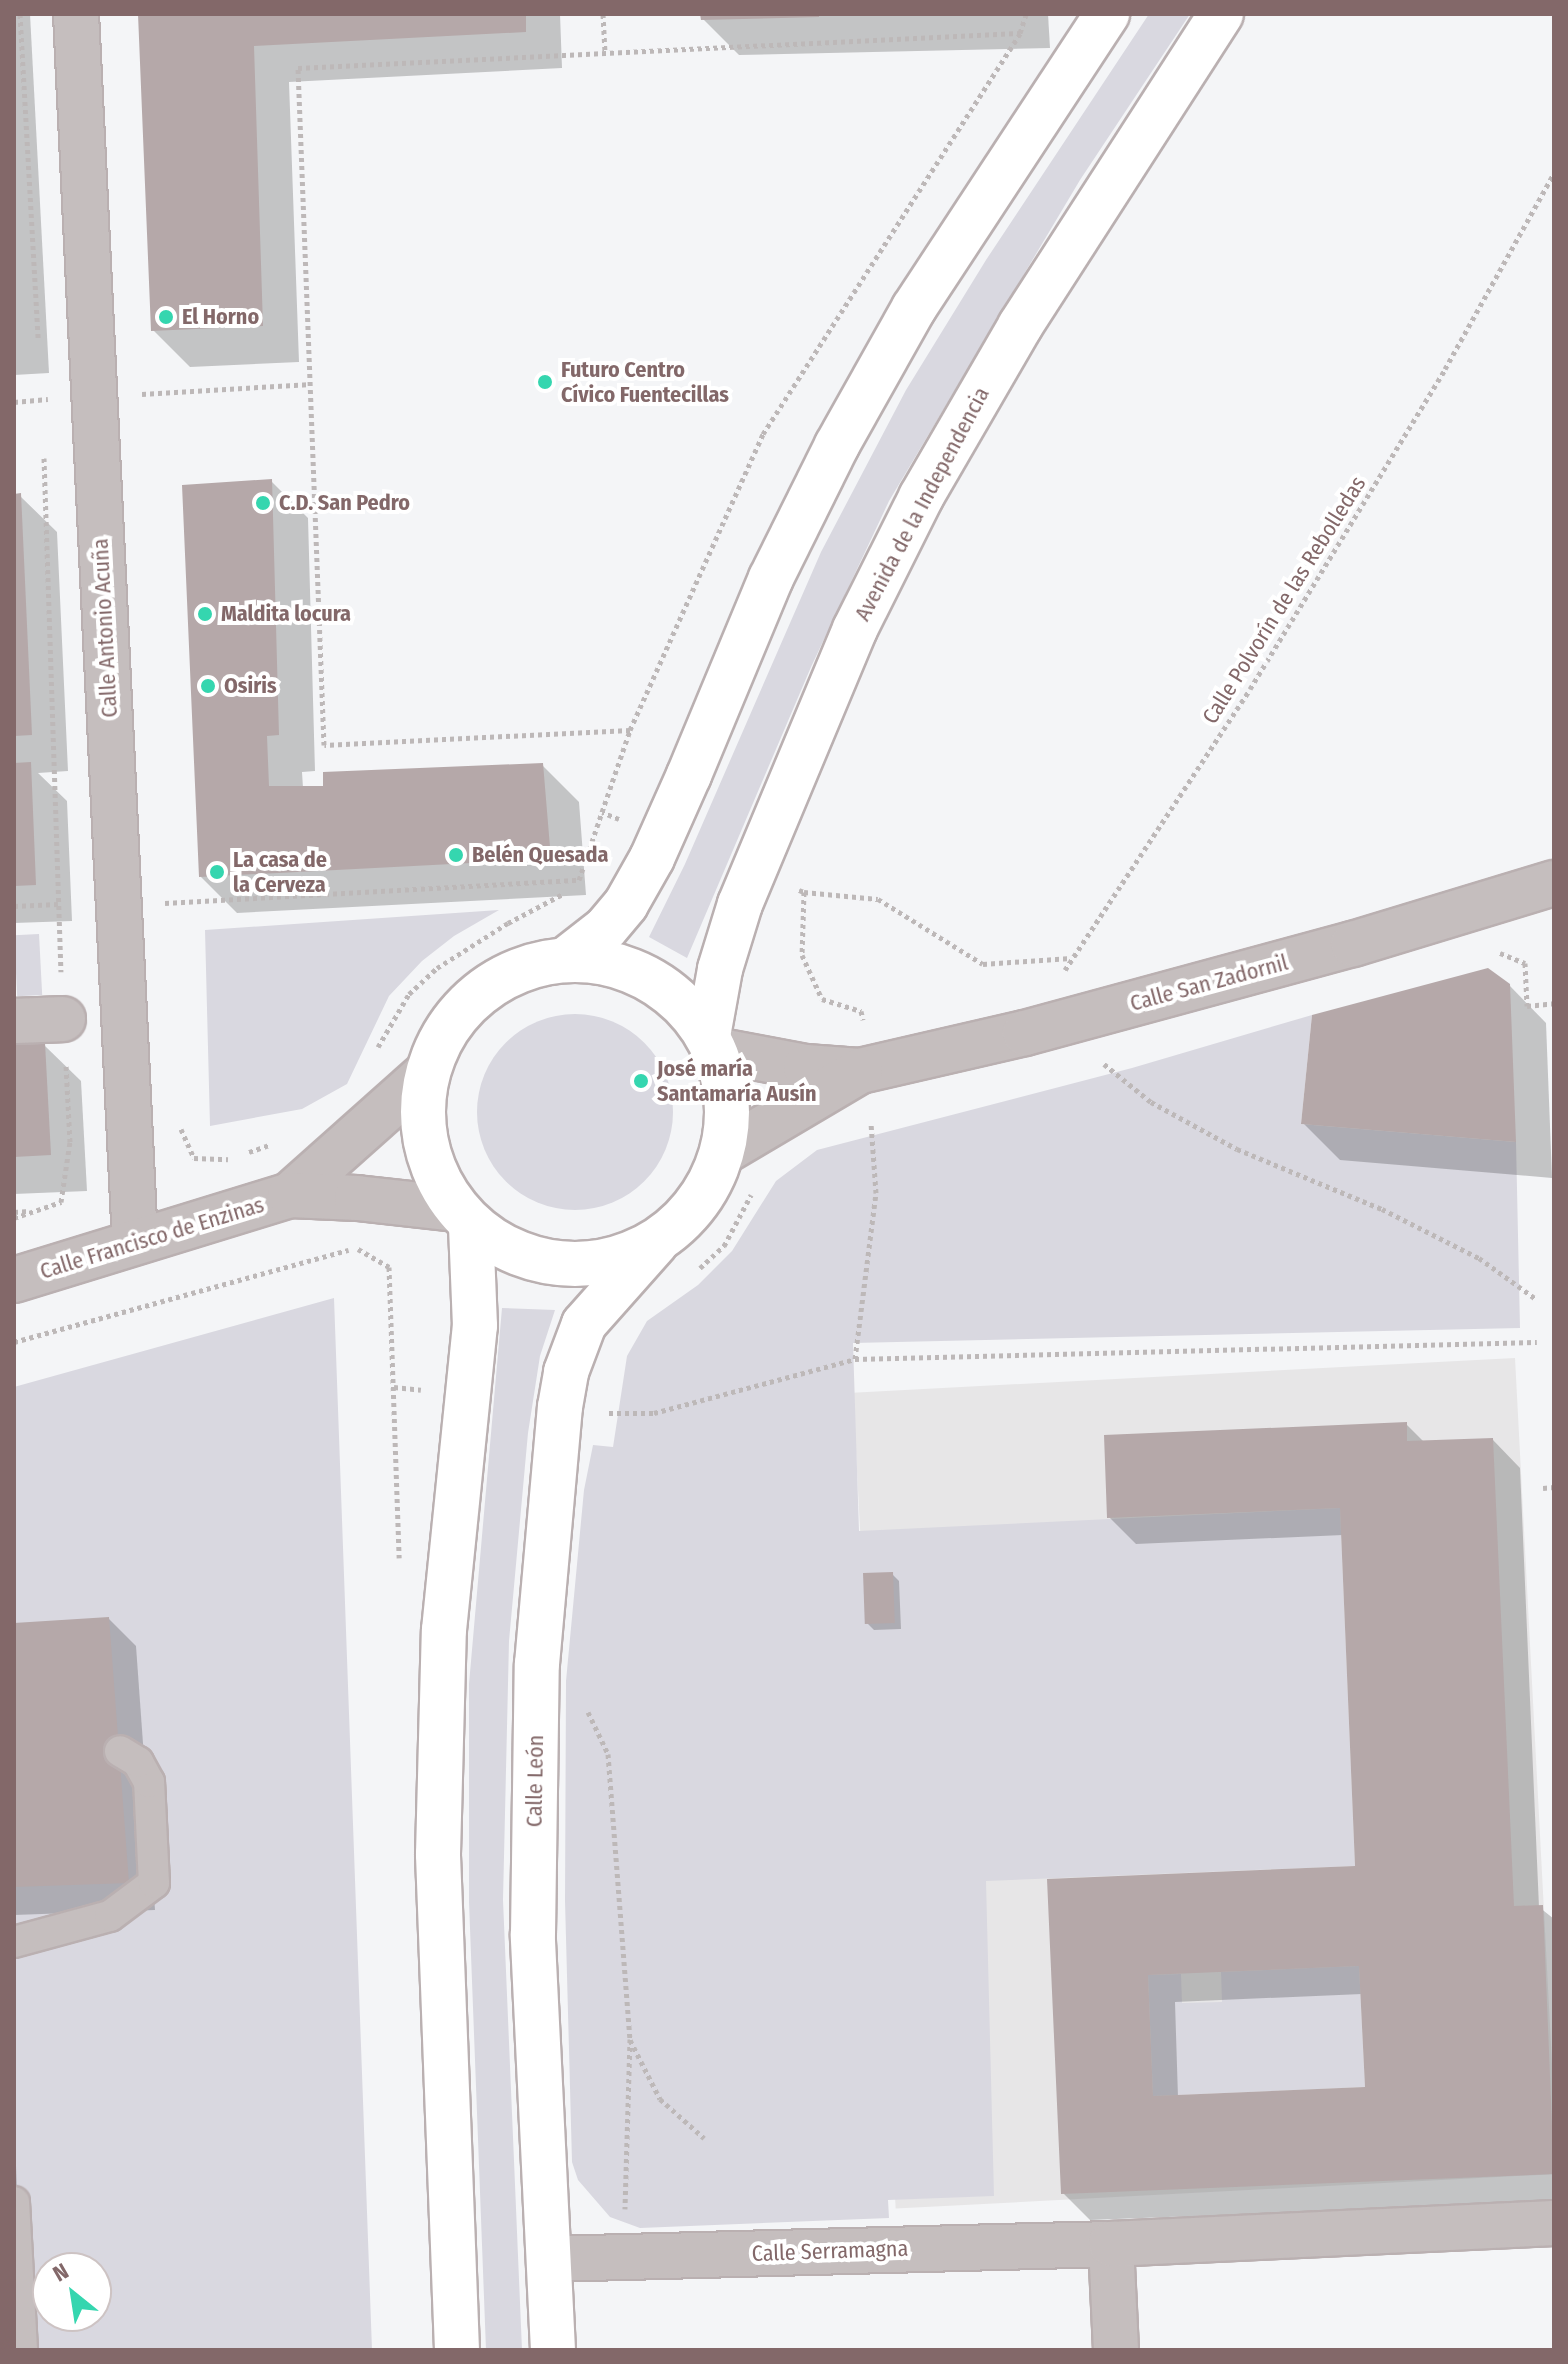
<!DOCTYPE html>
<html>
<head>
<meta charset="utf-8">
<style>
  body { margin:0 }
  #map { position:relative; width:1568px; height:2364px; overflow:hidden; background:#f4f5f7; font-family:"Fira Sans Condensed",sans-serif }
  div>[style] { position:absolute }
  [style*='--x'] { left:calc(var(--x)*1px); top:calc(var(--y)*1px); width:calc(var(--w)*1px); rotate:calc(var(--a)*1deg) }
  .built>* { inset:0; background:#e7e6e7; transform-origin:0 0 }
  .green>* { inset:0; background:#d9d8e0; transform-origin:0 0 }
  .round { border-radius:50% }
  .shadow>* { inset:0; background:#0003 }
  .building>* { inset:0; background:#b5a8a9; transform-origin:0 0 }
  .path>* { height:5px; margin-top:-2.5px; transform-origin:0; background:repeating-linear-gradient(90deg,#bdb8b8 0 4px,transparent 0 8px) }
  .roads { filter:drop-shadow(2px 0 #bab0b1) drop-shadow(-2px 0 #bab0b1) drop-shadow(0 2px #bab0b1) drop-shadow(0 -2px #bab0b1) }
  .lane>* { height:30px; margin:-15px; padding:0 15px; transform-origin:15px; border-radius:15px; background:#c5bebe }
  .street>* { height:44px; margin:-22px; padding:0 22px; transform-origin:22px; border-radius:22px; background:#c5bebe }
  .secondary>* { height:44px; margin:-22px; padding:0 22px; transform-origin:22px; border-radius:22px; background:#fff }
  .secondary>.ring { margin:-22px; padding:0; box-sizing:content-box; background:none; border:44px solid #fff; border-radius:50% }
  .dots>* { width:22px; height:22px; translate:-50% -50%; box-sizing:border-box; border:4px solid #fff; border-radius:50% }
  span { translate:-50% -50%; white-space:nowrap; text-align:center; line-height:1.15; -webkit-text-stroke:8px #fff; paint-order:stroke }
  .poi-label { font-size:22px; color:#836869; font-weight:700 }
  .left { translate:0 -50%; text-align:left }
  .street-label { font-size:22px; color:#836869 }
  .frame { position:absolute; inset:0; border:16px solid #836869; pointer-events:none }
  .north { position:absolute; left:32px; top:2252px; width:80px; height:80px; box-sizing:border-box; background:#fff; border:2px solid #cdc3c3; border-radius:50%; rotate:330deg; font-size:22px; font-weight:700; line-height:32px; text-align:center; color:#836869 }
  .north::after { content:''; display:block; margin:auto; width:28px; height:36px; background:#35d6af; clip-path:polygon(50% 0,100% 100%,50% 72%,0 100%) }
</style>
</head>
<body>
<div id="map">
  <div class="built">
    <i style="left:1515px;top:1358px;width:817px;height:663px;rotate:87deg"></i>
  </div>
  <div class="green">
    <i style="clip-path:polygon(1149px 14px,1190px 14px,1080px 180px,889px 501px,811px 667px,687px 958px,649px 937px,685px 864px,821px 552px,906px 390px,986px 260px)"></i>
    <i style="clip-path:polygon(499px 910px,454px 936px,422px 961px,389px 996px,347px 1084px,302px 1109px,210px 1126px,205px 930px)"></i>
    <i style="left:39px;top:934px;width:61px;height:25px;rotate:87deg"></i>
    <i class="round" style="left:477px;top:1014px;width:196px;height:196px"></i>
    <i style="clip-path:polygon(1312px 1015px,1301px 1124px,1516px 1142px,1520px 1328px,853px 1343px,859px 1531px,1340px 1508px,1355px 1866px,986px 1881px,994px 2196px,888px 2200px,889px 2218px,640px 2228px,610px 2217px,578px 2180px,572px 2162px,565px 1901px,566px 1681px,584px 1490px,593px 1445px,613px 1447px,627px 1356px,647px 1321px,698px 1285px,732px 1251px,776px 1181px,817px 1150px,1132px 1068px)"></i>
    <i style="clip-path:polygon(evenodd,334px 1298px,372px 2350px,14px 2350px,14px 1387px,334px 1298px,48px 2268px,96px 2268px,96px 2316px,48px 2316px,48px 2268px)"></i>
    <i style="clip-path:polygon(502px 1308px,555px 1310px,540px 1356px,528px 1433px,509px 1641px,503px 1900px,522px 2350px,486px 2350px,469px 1902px,469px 1684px)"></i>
    <i style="clip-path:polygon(1359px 1966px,1365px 2087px,1153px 2096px,1148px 1975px,1181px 1974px,1182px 2003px,1222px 2002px,1221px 1972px)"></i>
  </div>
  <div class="shadow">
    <i style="clip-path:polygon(14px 14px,30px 14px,49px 373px,14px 375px)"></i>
    <i style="clip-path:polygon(140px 14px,560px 14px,562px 68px,289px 82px,299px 362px,190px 367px,153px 330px)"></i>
    <i style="clip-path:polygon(702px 14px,1048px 14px,1050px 48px,739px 55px,703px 19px)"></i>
    <i style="clip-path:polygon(271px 481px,308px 518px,315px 771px,302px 772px,303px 788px,542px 765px,579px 802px,586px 895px,237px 913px,201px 877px)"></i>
    <i style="clip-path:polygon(14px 496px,20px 496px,57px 532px,68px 771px,38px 773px,67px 801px,72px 921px,14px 923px)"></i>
    <i style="clip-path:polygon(1509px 985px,1546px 1023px,1552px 1178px,1340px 1160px,1303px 1123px)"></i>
    <i style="clip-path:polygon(44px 1045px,81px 1081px,87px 1191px,14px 1194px,14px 1046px)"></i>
    <i style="clip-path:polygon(evenodd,1406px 1424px,1425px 1443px,1493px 1440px,1520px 1468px,1539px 1907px,1554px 1919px,1554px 2202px,1090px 2220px,1063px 2193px,1049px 1881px,1358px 1868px,1343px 1535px,1136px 1544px,1109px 1517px,1406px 1424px,1362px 1994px,1367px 2089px,1178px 2097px,1175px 2002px,1362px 1994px)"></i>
    <i style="clip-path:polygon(892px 1574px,899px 1581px,901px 1629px,874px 1630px,867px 1623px)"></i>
    <i style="clip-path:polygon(109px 1619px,136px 1646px,155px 1910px,14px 1915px,14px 1625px)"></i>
    <i style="clip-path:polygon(14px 2113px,23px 2350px,14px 2350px)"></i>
  </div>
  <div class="building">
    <i style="clip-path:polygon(138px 14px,526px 14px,526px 32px,254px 46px,263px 326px,151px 331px)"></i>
    <i style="clip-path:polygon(700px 14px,819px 14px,819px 17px,701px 20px)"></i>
    <i style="clip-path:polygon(272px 479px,279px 735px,267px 736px,269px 786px,323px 786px,323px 772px,543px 763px,551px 859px,199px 877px,182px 485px)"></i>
    <i style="clip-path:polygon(21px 493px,32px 735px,14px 736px,14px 494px)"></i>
    <i style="clip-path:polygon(31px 762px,36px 885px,14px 886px,14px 763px)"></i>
    <i style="clip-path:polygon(1488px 968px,1510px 984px,1516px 1142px,1301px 1124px,1312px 1015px)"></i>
    <i style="clip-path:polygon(45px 1043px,51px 1155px,14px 1157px,14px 1044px)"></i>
    <i style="clip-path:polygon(evenodd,1407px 1422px,1407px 1441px,1493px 1438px,1514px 1906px,1543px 1905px,1554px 2174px,1061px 2194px,1047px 1879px,1355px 1866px,1340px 1508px,1107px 1518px,1104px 1435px,1407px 1422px,1359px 1966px,1365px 2087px,1153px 2096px,1148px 1975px,1359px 1966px)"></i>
    <i style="left:893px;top:1572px;width:51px;height:30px;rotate:88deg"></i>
    <i style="clip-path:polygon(109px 1617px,129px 1883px,14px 1887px,14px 1623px)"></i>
  </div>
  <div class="path">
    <i style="--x:20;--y:14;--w:326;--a:86.8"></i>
    <i style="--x:603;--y:14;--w:38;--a:87"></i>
    <i style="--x:142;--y:394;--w:166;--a:-3.4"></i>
    <i style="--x:14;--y:402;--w:34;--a:-5"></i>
    <i style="--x:44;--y:458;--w:514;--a:88.11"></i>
    <i style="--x:630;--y:730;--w:325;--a:-65.8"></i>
    <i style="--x:763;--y:434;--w:476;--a:-57.3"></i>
    <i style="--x:1020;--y:33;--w:20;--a:-72"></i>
    <i style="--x:619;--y:819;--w:18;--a:-158"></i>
    <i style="--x:602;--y:812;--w:87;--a:-71.1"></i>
    <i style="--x:630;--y:730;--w:306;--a:177.2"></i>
    <i style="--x:324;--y:745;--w:677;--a:-92.2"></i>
    <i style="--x:298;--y:68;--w:723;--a:-2.78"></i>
    <i style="--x:579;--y:880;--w:72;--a:-71.3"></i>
    <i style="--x:799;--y:890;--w:5;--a:22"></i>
    <i style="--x:804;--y:892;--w:63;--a:91.8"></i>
    <i style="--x:802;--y:955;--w:48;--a:65.6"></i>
    <i style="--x:822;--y:999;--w:41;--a:17.1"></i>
    <i style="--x:861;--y:1011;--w:9;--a:77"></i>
    <i style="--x:804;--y:892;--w:74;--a:5.4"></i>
    <i style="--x:878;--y:899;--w:123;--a:31.8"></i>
    <i style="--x:983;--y:964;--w:88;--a:-3.9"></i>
    <i style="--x:165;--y:903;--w:415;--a:-3.2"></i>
    <i style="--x:14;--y:906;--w:44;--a:-2.6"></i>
    <i style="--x:1500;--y:953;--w:27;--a:22"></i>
    <i style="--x:1525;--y:963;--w:43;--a:87.3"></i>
    <i style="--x:1527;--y:1006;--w:27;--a:-6"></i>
    <i style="--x:1065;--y:970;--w:336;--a:-56.6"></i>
    <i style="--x:1250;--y:689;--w:375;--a:-58.6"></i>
    <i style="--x:1445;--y:369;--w:224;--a:-60.9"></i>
    <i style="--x:378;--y:1047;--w:61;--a:-59.7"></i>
    <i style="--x:409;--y:994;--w:38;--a:-43"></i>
    <i style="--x:437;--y:968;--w:84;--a:-32.4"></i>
    <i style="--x:508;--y:923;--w:62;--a:-27.8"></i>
    <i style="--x:1104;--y:1064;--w:60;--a:39"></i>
    <i style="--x:1151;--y:1102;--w:98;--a:28.7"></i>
    <i style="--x:1237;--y:1149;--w:157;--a:22.5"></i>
    <i style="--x:1382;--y:1209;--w:109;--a:26.8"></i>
    <i style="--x:1479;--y:1258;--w:70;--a:35.7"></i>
    <i style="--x:181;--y:1129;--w:32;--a:66"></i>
    <i style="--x:194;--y:1158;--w:34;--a:2"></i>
    <i style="--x:249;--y:1152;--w:21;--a:-19"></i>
    <i style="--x:14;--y:1212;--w:15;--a:-4"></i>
    <i style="--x:14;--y:1218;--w:50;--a:-18.8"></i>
    <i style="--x:61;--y:1202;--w:61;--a:-81.5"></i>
    <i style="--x:70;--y:1142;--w:76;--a:-93"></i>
    <i style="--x:358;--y:1249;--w:36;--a:30"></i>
    <i style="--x:389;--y:1267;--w:291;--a:88"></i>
    <i style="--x:700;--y:1268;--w:33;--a:-43"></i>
    <i style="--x:724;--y:1246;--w:58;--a:-62.1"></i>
    <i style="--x:14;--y:1342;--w:347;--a:-15.4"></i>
    <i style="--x:855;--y:1359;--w:167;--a:-82.8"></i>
    <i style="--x:876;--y:1193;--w:70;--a:-94.1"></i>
    <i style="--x:394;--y:1387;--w:27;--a:6"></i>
    <i style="--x:609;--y:1413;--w:45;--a:0"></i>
    <i style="--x:654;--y:1413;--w:208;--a:-15"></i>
    <i style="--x:855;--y:1359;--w:682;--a:-1.43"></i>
    <i style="--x:1543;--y:1488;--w:11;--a:-5"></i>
    <i style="--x:588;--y:1712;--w:47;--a:64.5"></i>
    <i style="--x:608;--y:1754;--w:286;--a:85.6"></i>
    <i style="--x:630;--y:2039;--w:170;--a:91.7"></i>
    <i style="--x:630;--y:2040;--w:66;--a:63"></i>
    <i style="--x:660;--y:2099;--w:59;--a:41.6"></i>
  </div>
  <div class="roads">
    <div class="lane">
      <i style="--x:14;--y:1942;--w:99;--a:-15.2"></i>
      <i style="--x:110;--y:1916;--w:55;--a:-36.9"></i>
      <i style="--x:154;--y:1883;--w:101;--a:-92.8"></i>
      <i style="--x:149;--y:1782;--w:23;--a:-119"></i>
      <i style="--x:138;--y:1762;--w:21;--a:-149"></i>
      <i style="--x:14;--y:2202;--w:148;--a:86.9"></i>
    </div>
    <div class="street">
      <i style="--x:76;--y:14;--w:1228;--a:87.25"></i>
      <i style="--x:14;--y:1021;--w:49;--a:-2.3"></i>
      <i style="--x:716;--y:1050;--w:92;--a:10.7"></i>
      <i style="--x:806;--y:1067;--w:54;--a:4.2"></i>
      <i style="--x:860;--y:1071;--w:169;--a:-13"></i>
      <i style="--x:1025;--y:1033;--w:340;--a:-15.2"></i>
      <i style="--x:1353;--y:944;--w:210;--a:-16.9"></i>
      <i style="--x:723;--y:1152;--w:159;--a:-30.6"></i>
      <i style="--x:290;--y:1195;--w:183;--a:-41.7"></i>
      <i style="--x:14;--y:1280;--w:289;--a:-17.1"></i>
      <i style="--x:290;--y:1195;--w:67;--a:2.6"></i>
      <i style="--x:357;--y:1198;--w:101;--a:6.3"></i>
      <i style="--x:1111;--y:2244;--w:106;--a:87.3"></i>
      <i style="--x:550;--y:2259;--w:561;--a:-1.53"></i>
      <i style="--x:1111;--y:2244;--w:443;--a:-2.7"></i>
    </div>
    <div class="secondary">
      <i style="--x:565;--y:960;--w:52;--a:-38"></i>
      <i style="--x:606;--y:928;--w:31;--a:-50"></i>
      <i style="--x:626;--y:904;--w:53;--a:-60.5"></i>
      <i style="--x:652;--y:858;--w:91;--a:-66"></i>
      <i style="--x:689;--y:775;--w:213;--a:-67.4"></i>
      <i style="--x:771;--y:578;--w:148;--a:-63.6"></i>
      <i style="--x:837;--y:445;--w:157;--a:-60.7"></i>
      <i style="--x:914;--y:308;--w:352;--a:-56.7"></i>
      <i class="ring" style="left:423px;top:960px;width:260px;height:260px"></i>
      <i style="--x:708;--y:1036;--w:68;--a:-79.8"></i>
      <i style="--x:720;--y:969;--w:68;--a:-72.9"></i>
      <i style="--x:740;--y:904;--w:298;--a:-67.3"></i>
      <i style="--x:855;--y:629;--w:148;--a:-63.4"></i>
      <i style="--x:921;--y:497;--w:198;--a:-59.9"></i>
      <i style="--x:1020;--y:326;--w:371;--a:-57.2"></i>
      <i style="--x:457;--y:2350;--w:496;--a:-92.2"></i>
      <i style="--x:438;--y:1854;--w:224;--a:-88.5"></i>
      <i style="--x:444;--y:1630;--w:306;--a:-84.2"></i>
      <i style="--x:475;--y:1326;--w:98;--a:-92.3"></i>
      <i style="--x:553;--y:2350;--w:416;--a:-92.8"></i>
      <i style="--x:533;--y:1934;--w:270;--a:-89.2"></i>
      <i style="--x:537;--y:1664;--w:258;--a:-84.9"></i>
      <i style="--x:560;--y:1407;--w:36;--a:-80"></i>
      <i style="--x:566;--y:1372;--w:51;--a:-69.4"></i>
      <i style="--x:584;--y:1324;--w:108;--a:-48.4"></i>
    </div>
  </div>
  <div class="dots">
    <i style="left:166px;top:317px;background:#35d6af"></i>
    <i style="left:545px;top:382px;background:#35d6af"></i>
    <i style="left:263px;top:503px;background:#35d6af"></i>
    <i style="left:205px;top:614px;background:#35d6af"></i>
    <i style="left:208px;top:686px;background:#35d6af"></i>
    <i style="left:456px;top:855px;background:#35d6af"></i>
    <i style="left:217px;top:872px;background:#35d6af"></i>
    <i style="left:641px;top:1081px;background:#35d6af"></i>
  </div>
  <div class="poi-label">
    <span class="left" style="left:182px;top:317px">El Horno</span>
    <span class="left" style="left:561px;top:382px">Futuro Centro<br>Cívico Fuentecillas</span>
    <span class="left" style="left:279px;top:503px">C.D. San Pedro</span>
    <span class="left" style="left:221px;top:614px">Maldita locura</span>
    <span class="left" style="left:224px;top:686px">Osiris</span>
    <span class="left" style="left:472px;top:855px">Belén Quesada</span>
    <span class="left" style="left:233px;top:872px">La casa de<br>la Cerveza</span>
    <span class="left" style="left:657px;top:1081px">José maría<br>Santamaría Ausín</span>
  </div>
  <div class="street-label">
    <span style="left:922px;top:504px;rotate:-62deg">Avenida de la Independencia</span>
    <span style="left:1284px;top:600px;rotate:-58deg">Calle Polvorín de las Rebolledas</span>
    <span style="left:105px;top:628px;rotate:-93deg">Calle Antonio Acuña</span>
    <span style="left:1209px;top:983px;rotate:-15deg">Calle San Zadornil</span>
    <span style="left:152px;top:1238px;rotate:-17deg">Calle Francisco de Enzinas</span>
    <span style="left:535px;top:1781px;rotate:-89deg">Calle León</span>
    <span style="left:830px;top:2251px;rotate:-2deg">Calle Serramagna</span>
  </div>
  <div class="frame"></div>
  <div class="north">N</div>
</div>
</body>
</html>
